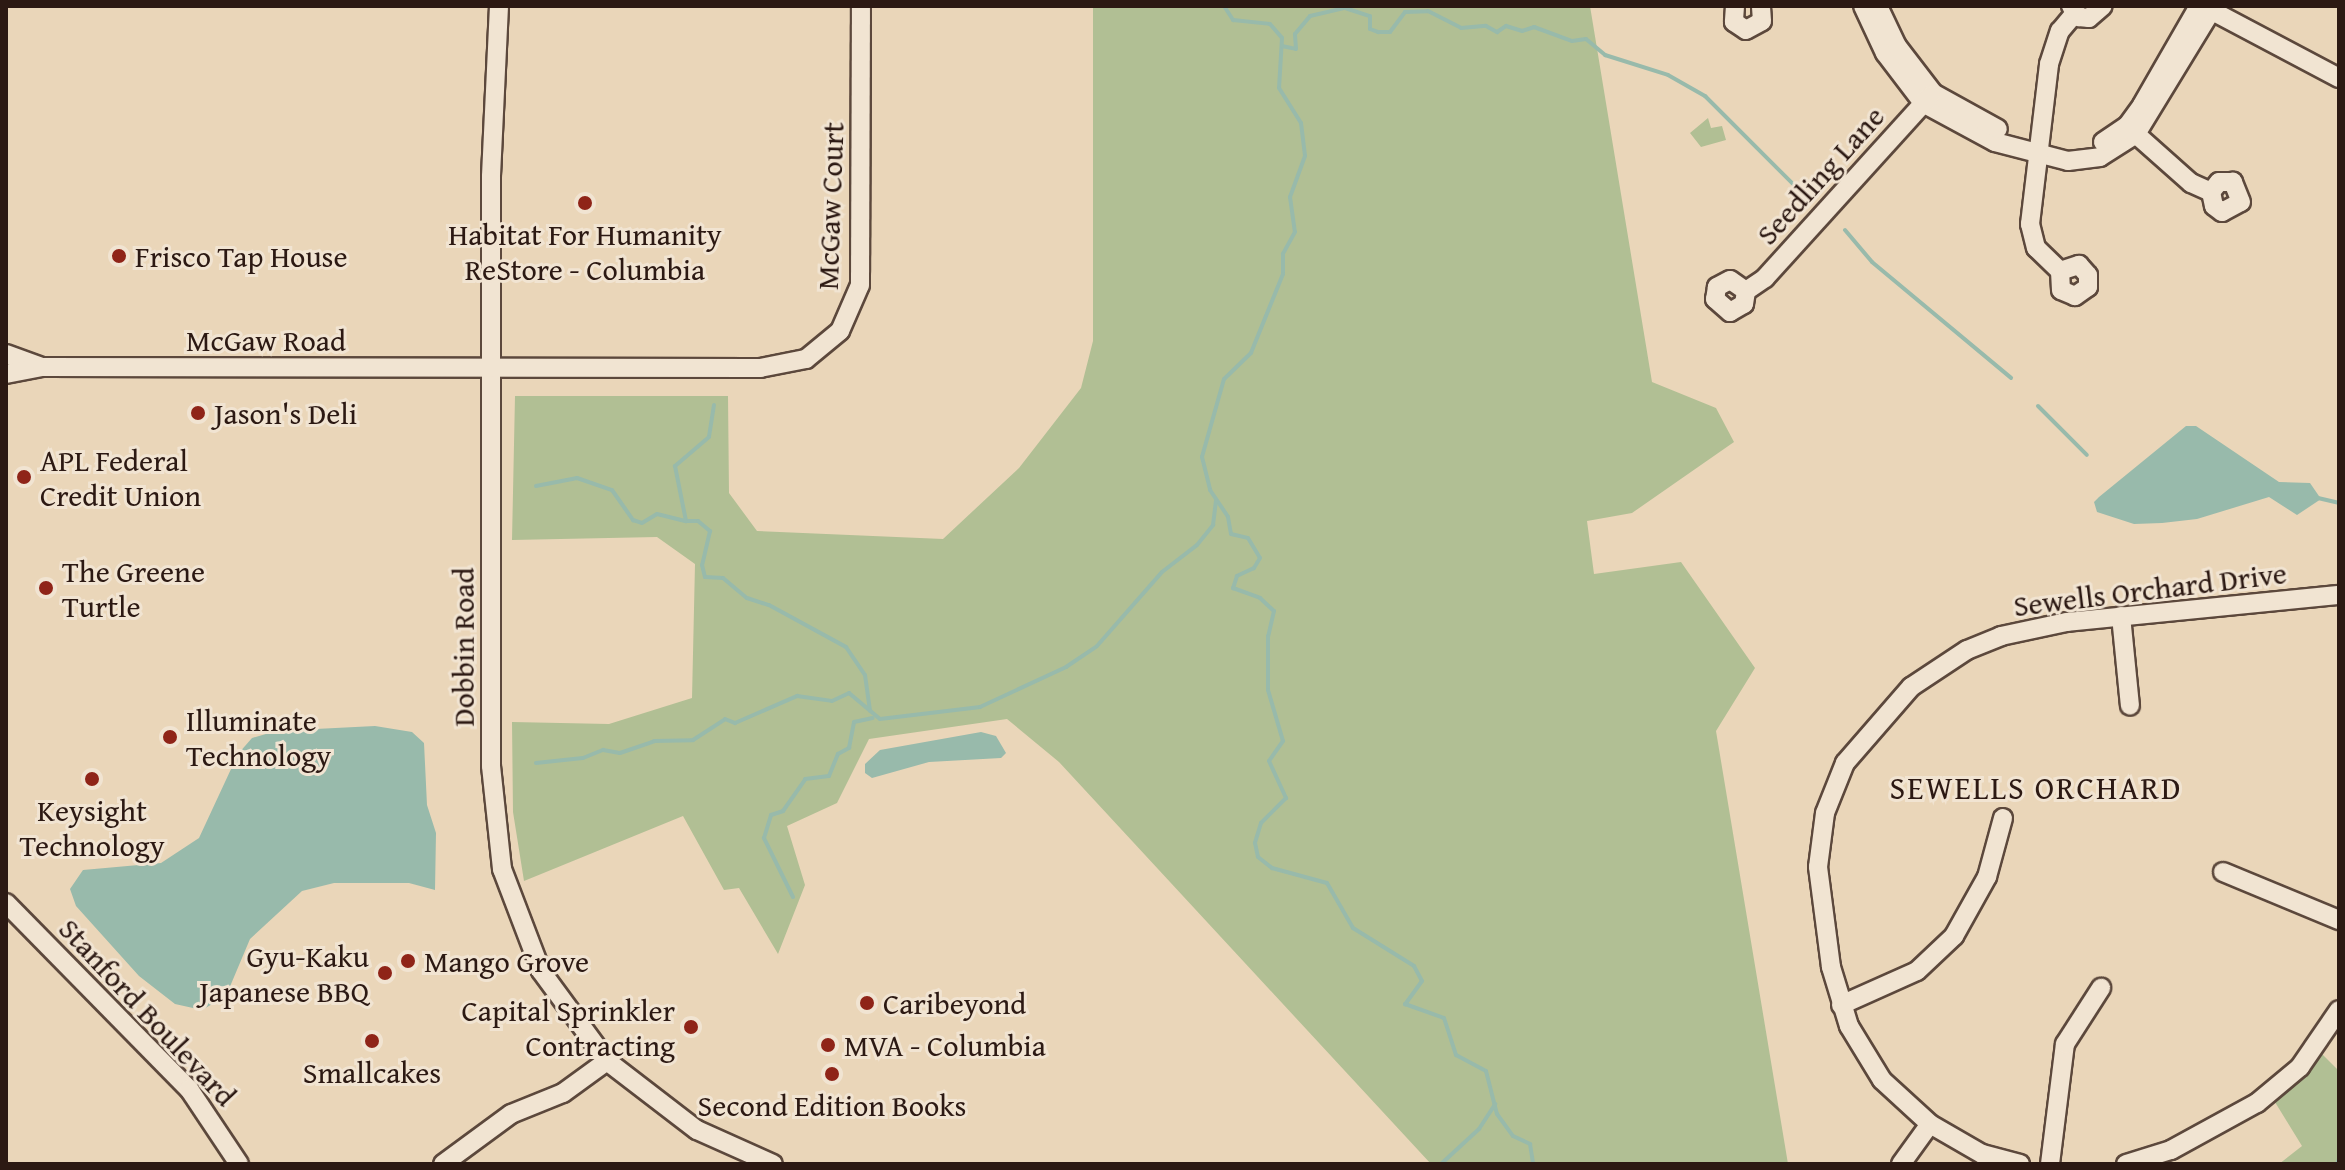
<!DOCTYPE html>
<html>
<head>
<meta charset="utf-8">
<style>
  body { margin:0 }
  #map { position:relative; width:2345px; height:1170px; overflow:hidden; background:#ead6b9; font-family:"Gentium Book Plus",serif }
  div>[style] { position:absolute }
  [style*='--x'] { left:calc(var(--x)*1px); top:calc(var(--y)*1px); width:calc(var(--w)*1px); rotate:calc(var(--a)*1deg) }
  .green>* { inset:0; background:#b1bf94 }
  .water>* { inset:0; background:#98baab }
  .stream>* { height:4px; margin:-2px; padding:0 2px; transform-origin:2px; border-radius:2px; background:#98baab }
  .roads { filter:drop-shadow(2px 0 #5c483c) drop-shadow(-2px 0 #5c483c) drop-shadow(0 2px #5c483c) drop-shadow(0 -2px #5c483c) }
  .minor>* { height:18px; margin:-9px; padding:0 9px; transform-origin:9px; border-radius:9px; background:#f1e4d2 }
  .dots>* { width:22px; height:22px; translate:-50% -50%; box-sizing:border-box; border:4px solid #f1e4d2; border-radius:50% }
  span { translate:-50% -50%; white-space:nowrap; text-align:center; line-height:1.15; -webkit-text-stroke:6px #f1e4d2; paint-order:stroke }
  .street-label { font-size:30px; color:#2c1913 }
  .poi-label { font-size:30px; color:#2c1913 }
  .left { translate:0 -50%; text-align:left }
  .right { translate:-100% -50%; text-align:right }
  .neighbourhood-label { font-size:32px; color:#2c1913; letter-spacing:2px }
  .frame { position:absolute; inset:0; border:8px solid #2c1913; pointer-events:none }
</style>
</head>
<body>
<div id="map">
  <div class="green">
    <i style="clip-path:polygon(1093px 6px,1590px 6px,1652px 382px,1716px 408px,1734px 442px,1632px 513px,1587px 521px,1594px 574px,1681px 562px,1755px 668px,1716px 731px,1788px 1164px,1431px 1164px,1059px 762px,1007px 719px,869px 739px,837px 803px,787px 826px,805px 885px,778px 954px,739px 888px,724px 890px,683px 816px,524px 881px,513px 812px,512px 722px,609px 724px,692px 698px,695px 564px,657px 537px,512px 540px,515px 396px,728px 396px,729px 493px,757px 531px,943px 539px,1019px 468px,1081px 388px,1093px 341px)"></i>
    <i style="clip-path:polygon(1708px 118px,1711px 128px,1722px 126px,1726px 140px,1701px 147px,1690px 133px)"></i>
    <i style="clip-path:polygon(2316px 1048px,2339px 1071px,2339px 1164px,2279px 1164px,2302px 1146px,2270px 1094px)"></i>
  </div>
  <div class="water">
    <i style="clip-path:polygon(2186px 426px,2196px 426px,2279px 482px,2310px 483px,2321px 499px,2297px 515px,2269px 497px,2197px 519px,2162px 523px,2134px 524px,2097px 512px,2094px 502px,2099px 497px)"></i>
    <i style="clip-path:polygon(375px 726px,412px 732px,424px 743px,427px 805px,436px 833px,435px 890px,409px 883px,334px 883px,302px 891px,250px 939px,226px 996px,202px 1010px,175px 1004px,139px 976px,76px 906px,70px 889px,83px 870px,161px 863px,199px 838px,238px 754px,252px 738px,276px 731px)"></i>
    <i style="clip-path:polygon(981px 732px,996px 736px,1006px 753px,1001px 758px,929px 762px,872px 778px,865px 773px,865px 764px,880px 750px)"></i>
  </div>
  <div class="stream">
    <i style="--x:1224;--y:6;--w:17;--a:57"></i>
    <i style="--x:1233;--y:20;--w:37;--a:6"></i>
    <i style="--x:1270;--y:24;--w:18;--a:49"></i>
    <i style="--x:1282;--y:38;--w:50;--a:93.4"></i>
    <i style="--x:1279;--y:88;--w:41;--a:57.8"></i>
    <i style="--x:1301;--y:123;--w:33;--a:83"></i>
    <i style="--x:1305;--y:156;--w:44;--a:110.1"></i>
    <i style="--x:1290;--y:197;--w:35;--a:82"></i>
    <i style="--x:1295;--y:232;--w:25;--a:119"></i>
    <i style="--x:1283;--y:254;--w:20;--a:90"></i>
    <i style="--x:1283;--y:274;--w:85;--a:112.1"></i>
    <i style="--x:1251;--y:353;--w:37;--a:136"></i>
    <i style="--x:1224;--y:379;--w:81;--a:105.8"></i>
    <i style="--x:1202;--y:457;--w:34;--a:76"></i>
    <i style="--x:1210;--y:490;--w:32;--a:56"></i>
    <i style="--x:1228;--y:517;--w:17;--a:80"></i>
    <i style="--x:1231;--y:534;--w:17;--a:13"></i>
    <i style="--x:1248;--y:538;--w:23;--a:59"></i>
    <i style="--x:1260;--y:558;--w:12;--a:121"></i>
    <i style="--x:1254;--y:568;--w:19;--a:155"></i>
    <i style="--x:1237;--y:576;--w:13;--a:108"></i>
    <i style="--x:1233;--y:588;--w:29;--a:20"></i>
    <i style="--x:1260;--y:598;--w:19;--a:43"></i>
    <i style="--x:1274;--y:611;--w:26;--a:103"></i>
    <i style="--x:1268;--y:636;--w:54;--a:90"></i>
    <i style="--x:1268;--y:690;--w:53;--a:73.6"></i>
    <i style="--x:1283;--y:741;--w:24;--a:125"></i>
    <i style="--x:1269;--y:761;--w:41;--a:65.3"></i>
    <i style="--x:1286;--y:798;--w:35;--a:135"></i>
    <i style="--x:1261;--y:823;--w:21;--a:107"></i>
    <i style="--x:1255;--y:843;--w:14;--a:78"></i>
    <i style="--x:1258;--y:857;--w:18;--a:38"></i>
    <i style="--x:1272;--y:868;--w:57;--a:15.3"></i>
    <i style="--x:1327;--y:883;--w:52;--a:60"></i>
    <i style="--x:1353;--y:928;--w:72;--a:31.9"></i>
    <i style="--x:1414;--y:966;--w:17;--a:62"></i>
    <i style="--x:1422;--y:981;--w:29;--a:126"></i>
    <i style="--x:1405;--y:1004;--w:41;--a:19.7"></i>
    <i style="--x:1444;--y:1018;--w:39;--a:72"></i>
    <i style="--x:1456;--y:1055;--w:34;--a:28"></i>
    <i style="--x:1486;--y:1071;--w:44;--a:75.7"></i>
    <i style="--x:1497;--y:1114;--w:27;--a:54"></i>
    <i style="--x:1513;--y:1136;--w:19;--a:25"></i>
    <i style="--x:1530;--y:1144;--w:20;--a:81"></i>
    <i style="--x:1282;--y:46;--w:14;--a:12"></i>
    <i style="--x:1296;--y:49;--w:15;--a:-94"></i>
    <i style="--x:1295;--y:34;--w:23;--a:-50"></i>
    <i style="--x:1310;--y:16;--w:36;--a:-13"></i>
    <i style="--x:1345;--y:8;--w:26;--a:18"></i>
    <i style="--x:1370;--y:16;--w:13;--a:90"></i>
    <i style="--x:1370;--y:29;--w:9;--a:21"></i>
    <i style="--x:1378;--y:32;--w:12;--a:0"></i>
    <i style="--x:1390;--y:32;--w:25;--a:-53"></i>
    <i style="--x:1405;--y:12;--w:23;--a:-2"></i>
    <i style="--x:1428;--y:11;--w:37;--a:27"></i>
    <i style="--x:1461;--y:28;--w:25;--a:-5"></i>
    <i style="--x:1486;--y:26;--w:13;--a:29"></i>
    <i style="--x:1497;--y:32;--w:11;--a:-34"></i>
    <i style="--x:1506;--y:26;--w:17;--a:17"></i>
    <i style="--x:1522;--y:31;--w:13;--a:-18"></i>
    <i style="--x:1534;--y:27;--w:40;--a:20.2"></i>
    <i style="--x:1572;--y:41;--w:14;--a:-8"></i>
    <i style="--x:1586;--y:39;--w:25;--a:40"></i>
    <i style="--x:1605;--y:55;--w:66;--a:17.6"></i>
    <i style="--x:1668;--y:75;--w:43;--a:29.6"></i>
    <i style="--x:1705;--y:96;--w:141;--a:45"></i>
    <i style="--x:1845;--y:230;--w:42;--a:49.8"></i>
    <i style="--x:1872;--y:262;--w:181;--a:39.8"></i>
    <i style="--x:714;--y:405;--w:32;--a:99"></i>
    <i style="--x:709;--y:437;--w:45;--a:139.5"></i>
    <i style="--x:675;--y:466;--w:56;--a:78.7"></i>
    <i style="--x:686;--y:521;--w:12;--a:0"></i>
    <i style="--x:698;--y:521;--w:16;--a:40"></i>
    <i style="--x:710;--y:531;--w:35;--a:103"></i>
    <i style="--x:702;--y:565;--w:12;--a:76"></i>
    <i style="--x:705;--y:577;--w:18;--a:3"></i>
    <i style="--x:723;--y:578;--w:31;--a:40"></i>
    <i style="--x:747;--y:598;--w:23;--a:18"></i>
    <i style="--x:769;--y:605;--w:88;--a:28.6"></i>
    <i style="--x:846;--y:647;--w:34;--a:56"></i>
    <i style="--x:865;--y:675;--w:36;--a:82"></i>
    <i style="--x:2038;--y:406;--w:69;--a:45"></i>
    <i style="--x:536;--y:486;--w:42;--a:-11"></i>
    <i style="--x:577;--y:478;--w:37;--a:19"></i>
    <i style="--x:612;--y:490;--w:37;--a:55"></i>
    <i style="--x:633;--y:520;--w:9;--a:18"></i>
    <i style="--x:642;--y:523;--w:17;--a:-31"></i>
    <i style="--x:657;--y:514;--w:30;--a:14"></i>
    <i style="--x:2318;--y:498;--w:22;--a:13"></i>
    <i style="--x:536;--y:763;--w:47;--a:-6.1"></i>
    <i style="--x:583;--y:758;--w:22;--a:-22"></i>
    <i style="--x:603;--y:750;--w:17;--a:10"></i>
    <i style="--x:620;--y:753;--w:36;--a:-19"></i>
    <i style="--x:654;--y:741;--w:39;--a:-1"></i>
    <i style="--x:693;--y:740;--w:38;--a:-33"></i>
    <i style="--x:725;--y:719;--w:11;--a:22"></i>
    <i style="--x:735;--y:723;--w:68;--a:-23.5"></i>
    <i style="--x:797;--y:696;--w:35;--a:8"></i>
    <i style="--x:832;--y:701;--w:19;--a:-25"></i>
    <i style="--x:849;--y:693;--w:40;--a:40"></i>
    <i style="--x:880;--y:719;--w:101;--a:-6.8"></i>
    <i style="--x:980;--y:707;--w:95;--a:-24.9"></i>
    <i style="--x:1066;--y:667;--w:37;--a:-34"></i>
    <i style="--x:1097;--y:646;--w:98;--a:-48.7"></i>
    <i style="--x:1162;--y:572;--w:44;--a:-37.6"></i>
    <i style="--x:1197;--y:545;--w:26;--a:-51"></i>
    <i style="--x:1213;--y:525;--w:24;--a:-83"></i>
    <i style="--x:793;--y:897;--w:66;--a:-116.2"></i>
    <i style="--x:764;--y:838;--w:24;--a:-73"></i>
    <i style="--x:771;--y:815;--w:13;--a:-18"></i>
    <i style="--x:783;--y:811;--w:39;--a:-55"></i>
    <i style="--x:805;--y:779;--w:24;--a:-7"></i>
    <i style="--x:829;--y:776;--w:24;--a:-68"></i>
    <i style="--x:838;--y:754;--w:13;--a:-29"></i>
    <i style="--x:849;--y:748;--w:26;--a:-79"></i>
    <i style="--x:854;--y:722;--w:19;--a:-12"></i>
    <i style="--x:1441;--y:1164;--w:52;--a:-42.6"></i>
    <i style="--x:1479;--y:1129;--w:30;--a:-57"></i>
    <i style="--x:2337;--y:1164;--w:5;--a:-68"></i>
  </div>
  <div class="roads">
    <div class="minor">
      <i style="--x:499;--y:6;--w:171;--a:92.7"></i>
      <i style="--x:491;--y:177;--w:589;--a:90"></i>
      <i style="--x:491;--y:766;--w:104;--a:83.9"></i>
      <i style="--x:502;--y:869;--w:109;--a:69.1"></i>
      <i style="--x:541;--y:971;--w:112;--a:53.7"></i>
      <i style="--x:607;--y:1061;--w:113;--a:37.5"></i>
      <i style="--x:697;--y:1130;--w:83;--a:24.1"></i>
      <i style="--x:1735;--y:6;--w:16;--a:94"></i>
      <i style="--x:1734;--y:22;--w:14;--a:34"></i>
      <i style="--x:1746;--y:30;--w:18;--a:-29"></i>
      <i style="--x:1762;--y:21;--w:15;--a:-94"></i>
      <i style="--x:1863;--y:6;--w:52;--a:64.9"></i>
      <i style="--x:1885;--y:53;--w:63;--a:52.8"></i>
      <i style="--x:1923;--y:103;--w:82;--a:28.4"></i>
      <i style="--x:1995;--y:142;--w:75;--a:14.6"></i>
      <i style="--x:2068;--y:161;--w:32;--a:-7"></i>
      <i style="--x:2100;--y:157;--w:43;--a:-32.6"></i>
      <i style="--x:2136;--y:134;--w:150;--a:-58.6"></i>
      <i style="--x:1878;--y:6;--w:44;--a:64.6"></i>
      <i style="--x:1897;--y:46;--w:59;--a:52.5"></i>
      <i style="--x:1933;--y:93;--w:74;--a:29"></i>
      <i style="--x:2071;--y:6;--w:14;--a:54"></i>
      <i style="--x:2079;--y:17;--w:10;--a:6"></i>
      <i style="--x:2089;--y:18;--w:18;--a:-41"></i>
      <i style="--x:2203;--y:6;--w:154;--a:27.9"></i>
      <i style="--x:2129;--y:128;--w:83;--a:41.6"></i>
      <i style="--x:2191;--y:183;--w:22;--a:24"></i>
      <i style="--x:2211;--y:192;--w:14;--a:78"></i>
      <i style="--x:2214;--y:206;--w:10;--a:37"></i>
      <i style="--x:2222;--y:212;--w:21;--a:-28"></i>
      <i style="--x:2241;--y:202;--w:22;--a:-112"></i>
      <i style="--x:2233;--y:182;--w:14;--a:180"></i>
      <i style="--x:2219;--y:182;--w:13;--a:129"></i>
      <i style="--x:2103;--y:142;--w:29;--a:-34"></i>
      <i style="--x:2127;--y:126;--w:26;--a:-54"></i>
      <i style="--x:2142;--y:105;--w:114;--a:-60.1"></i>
      <i style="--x:2060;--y:271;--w:20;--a:-18"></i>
      <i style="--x:2079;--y:265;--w:13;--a:48"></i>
      <i style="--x:2088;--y:275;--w:12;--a:90"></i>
      <i style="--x:2088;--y:287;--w:16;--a:145"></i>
      <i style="--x:2075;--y:296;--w:15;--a:-157"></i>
      <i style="--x:2061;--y:290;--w:19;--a:-93"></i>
      <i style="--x:2060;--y:271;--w:33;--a:-136"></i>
      <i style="--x:2036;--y:248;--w:25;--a:-104"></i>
      <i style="--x:2030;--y:224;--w:161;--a:-83.2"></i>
      <i style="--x:2049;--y:64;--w:35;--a:-72"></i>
      <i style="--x:2060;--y:31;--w:23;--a:-50"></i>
      <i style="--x:1746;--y:291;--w:19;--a:-145"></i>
      <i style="--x:1730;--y:280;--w:15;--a:152"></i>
      <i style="--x:1717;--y:287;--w:12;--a:99"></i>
      <i style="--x:1715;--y:299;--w:20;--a:41"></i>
      <i style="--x:1730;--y:312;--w:16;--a:-30"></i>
      <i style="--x:1744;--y:304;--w:13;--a:-81"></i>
      <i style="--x:1746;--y:291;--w:23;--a:-34"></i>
      <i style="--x:1765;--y:278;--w:247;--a:-47.8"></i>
      <i style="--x:6;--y:354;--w:38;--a:20"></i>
      <i style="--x:6;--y:374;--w:37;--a:-11"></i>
      <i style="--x:42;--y:367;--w:718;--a:0.08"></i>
      <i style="--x:760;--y:368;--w:47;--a:-11.1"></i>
      <i style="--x:806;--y:359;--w:44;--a:-39.5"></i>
      <i style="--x:840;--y:331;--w:50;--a:-66.5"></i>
      <i style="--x:860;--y:285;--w:279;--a:-89.8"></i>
      <i style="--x:2121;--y:616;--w:90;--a:84.3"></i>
      <i style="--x:2223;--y:872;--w:126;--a:22.5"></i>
      <i style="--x:6;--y:903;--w:261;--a:45.5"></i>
      <i style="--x:189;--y:1089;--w:90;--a:56.3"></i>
      <i style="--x:1841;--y:1005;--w:83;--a:-24.1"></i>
      <i style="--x:1917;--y:971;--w:51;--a:-43.4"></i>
      <i style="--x:1954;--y:936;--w:68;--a:-60.8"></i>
      <i style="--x:1987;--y:877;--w:61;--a:-74.8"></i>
      <i style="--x:443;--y:1164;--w:84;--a:-36.3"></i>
      <i style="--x:511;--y:1114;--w:56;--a:-22"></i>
      <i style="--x:563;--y:1093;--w:54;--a:-36"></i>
      <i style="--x:1901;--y:1164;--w:49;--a:-54.1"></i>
      <i style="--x:2020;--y:1164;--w:39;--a:-165"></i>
      <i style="--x:1982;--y:1154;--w:60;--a:-150"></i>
      <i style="--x:1930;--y:1124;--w:65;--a:-137.5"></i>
      <i style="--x:1882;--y:1080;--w:63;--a:-121.4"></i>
      <i style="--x:1849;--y:1026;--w:62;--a:-107"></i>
      <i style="--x:1831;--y:967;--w:101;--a:-97.4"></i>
      <i style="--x:1818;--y:867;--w:54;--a:-82.6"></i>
      <i style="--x:1825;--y:813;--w:54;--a:-68.2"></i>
      <i style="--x:1845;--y:763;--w:101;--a:-49"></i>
      <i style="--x:1911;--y:687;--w:67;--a:-33.5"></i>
      <i style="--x:1967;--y:650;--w:37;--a:-22"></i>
      <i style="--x:2001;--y:636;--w:67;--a:-12"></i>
      <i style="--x:2067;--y:622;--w:273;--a:-5.7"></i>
      <i style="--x:2050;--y:1164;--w:121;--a:-82.9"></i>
      <i style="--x:2065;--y:1044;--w:67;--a:-57.3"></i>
      <i style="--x:2126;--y:1164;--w:47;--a:-17.3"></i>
      <i style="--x:2171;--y:1150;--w:98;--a:-28.7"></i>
      <i style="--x:2257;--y:1103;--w:56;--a:-39.9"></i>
      <i style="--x:2300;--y:1067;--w:69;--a:-55.6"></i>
    </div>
  </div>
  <div class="dots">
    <i style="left:585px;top:203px;background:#8f2418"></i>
    <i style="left:119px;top:256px;background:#8f2418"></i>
    <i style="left:198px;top:413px;background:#8f2418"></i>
    <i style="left:24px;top:477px;background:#8f2418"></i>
    <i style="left:46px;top:588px;background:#8f2418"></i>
    <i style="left:170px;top:737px;background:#8f2418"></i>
    <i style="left:92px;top:779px;background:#8f2418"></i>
    <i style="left:408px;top:961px;background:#8f2418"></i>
    <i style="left:385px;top:973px;background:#8f2418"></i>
    <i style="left:867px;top:1003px;background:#8f2418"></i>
    <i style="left:691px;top:1027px;background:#8f2418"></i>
    <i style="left:372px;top:1041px;background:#8f2418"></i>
    <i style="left:828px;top:1045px;background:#8f2418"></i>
    <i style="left:832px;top:1074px;background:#8f2418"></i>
  </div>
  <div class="street-label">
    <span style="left:1820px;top:175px;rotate:-48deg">Seedling Lane</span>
    <span style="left:830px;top:206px;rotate:-88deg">McGaw Court</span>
    <span style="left:266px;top:340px">McGaw Road</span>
    <span style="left:2150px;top:589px;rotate:-7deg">Sewells Orchard Drive</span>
    <span style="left:463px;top:647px;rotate:-90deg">Dobbin Road</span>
    <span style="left:148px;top:1012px;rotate:47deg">Stanford Boulevard</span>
  </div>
  <div class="poi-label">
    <span style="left:585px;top:251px">Habitat For Humanity<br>ReStore - Columbia</span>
    <span class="left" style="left:135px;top:256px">Frisco Tap House</span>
    <span class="left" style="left:214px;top:413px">Jason's Deli</span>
    <span class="left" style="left:40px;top:477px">APL Federal<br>Credit Union</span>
    <span class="left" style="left:62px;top:588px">The Greene<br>Turtle</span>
    <span class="left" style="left:186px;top:737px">Illuminate<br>Technology</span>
    <span style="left:92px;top:827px">Keysight<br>Technology</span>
    <span class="right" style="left:369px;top:973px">Gyu-Kaku<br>Japanese BBQ</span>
    <span class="left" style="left:424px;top:961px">Mango Grove</span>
    <span class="left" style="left:883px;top:1003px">Caribeyond</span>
    <span class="right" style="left:675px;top:1027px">Capital Sprinkler<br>Contracting</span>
    <span class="left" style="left:844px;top:1045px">MVA - Columbia</span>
    <span style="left:372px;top:1072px">Smallcakes</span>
    <span style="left:832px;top:1105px">Second Edition Books</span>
  </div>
  <div class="neighbourhood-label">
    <span style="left:2036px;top:788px">SEWELLS ORCHARD</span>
  </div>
  <div class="frame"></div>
</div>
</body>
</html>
